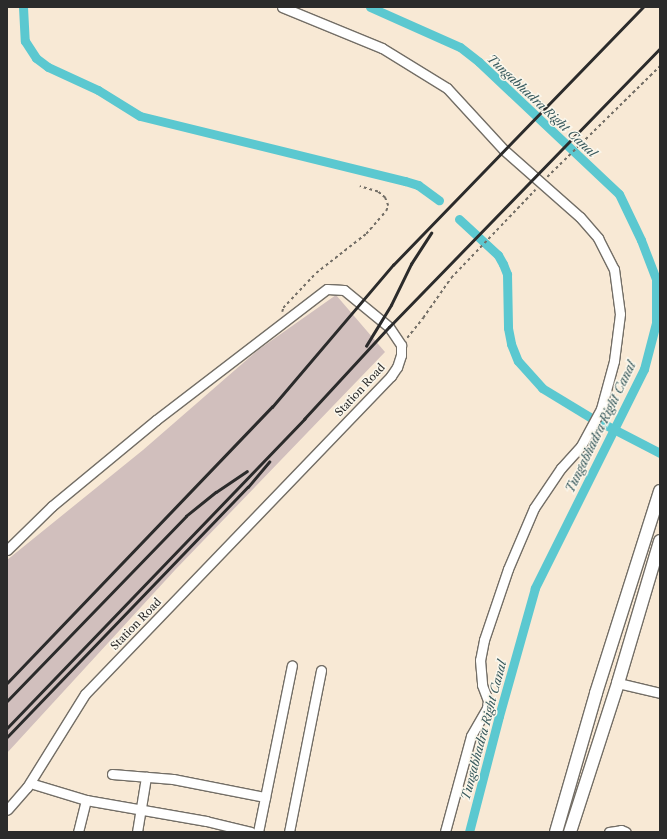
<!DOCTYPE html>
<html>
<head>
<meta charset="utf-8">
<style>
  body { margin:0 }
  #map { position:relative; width:667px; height:839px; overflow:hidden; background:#f8e9d5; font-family:"Libre Caslon Text",serif }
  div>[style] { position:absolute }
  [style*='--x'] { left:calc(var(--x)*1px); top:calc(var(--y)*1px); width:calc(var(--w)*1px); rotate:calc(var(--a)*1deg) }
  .industrial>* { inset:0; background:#d1bfbd }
  .canal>* { height:9px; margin:-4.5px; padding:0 4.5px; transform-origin:4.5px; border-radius:4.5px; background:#5bc8d0 }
  .path>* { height:1.5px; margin-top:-0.75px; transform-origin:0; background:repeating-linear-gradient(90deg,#736e66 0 3px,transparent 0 6px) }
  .roads { filter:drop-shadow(1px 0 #736e66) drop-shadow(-1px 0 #736e66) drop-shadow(0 1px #736e66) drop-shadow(0 -1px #736e66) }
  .minor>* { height:9px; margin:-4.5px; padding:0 4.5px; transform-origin:4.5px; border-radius:4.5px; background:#fff }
  .major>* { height:12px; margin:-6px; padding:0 6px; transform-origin:6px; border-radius:6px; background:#fff }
  .rail>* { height:2.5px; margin:-1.25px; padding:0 1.25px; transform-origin:1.25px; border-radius:1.25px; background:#2b2b2b }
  span { translate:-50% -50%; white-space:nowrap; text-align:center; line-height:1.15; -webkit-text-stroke:3px #fbf7ec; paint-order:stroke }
  .street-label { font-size:11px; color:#2b2b2b }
  .water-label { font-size:12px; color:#395a5d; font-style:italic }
  .frame { position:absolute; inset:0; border:8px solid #2b2b2b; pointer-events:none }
</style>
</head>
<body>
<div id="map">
  <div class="industrial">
    <i style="clip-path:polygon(336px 295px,385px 352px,175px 570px,7px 753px,7px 560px,143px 450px,258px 350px)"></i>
  </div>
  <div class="canal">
    <i style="--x:23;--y:7;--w:34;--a:87"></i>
    <i style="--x:25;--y:41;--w:20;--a:57"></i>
    <i style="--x:36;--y:58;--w:15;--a:37"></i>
    <i style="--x:48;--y:67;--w:55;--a:24.7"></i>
    <i style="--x:98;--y:90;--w:49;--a:31.8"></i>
    <i style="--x:140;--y:116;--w:273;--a:13.8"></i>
    <i style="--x:405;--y:181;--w:14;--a:17"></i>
    <i style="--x:418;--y:185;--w:26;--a:36"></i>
    <i style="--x:370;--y:7;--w:98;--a:24"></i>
    <i style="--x:460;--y:47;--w:24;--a:38"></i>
    <i style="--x:479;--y:62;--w:192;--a:43.3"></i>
    <i style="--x:619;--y:194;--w:51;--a:64.4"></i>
    <i style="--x:641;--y:240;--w:42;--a:69"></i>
    <i style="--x:656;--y:279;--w:44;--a:90"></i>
    <i style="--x:656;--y:323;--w:48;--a:104.6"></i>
    <i style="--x:644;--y:369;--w:245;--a:116.5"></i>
    <i style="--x:535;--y:588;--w:133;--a:105.7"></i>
    <i style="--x:499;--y:716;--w:120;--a:104.5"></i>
    <i style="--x:459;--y:219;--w:53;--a:42.7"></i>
    <i style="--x:498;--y:255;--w:10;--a:61"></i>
    <i style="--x:503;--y:264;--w:11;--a:68"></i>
    <i style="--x:507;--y:274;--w:54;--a:88.9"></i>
    <i style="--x:508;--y:328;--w:16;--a:79"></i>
    <i style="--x:511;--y:344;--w:18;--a:68"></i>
    <i style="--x:518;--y:361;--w:36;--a:48"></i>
    <i style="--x:542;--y:388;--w:60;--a:31.3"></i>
    <i style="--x:600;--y:422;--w:68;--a:27.3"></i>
  </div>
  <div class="path">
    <i style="--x:547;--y:177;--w:158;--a:-44.5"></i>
    <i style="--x:282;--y:312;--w:4;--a:-76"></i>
    <i style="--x:283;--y:308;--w:48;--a:-46.7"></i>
    <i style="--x:316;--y:273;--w:63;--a:-38"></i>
    <i style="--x:366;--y:234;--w:30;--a:-49"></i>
    <i style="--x:386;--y:211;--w:5;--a:-68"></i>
    <i style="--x:388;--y:206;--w:9;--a:-111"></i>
    <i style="--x:385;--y:198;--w:9;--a:-139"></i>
    <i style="--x:378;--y:192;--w:19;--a:-164"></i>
    <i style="--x:407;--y:338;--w:26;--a:-51"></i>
    <i style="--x:423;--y:318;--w:49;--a:-55"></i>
    <i style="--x:451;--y:278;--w:122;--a:-46.3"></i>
  </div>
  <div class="roads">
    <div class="minor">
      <i style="--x:282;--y:7;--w:108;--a:22.3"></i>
      <i style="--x:382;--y:48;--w:76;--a:31.6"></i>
      <i style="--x:447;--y:88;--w:84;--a:47.4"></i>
      <i style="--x:504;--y:150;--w:101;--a:41.4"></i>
      <i style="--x:580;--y:217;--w:28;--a:49"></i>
      <i style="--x:598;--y:238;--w:35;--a:63"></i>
      <i style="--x:614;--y:269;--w:45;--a:82.4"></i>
      <i style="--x:620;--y:314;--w:47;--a:97.3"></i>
      <i style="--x:614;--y:361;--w:50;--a:105.2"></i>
      <i style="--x:601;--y:409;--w:42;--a:118.4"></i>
      <i style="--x:581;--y:446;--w:30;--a:132"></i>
      <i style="--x:561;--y:468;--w:48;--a:124"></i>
      <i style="--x:534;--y:508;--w:66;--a:113.1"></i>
      <i style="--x:508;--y:569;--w:75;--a:108.7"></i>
      <i style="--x:484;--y:640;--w:20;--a:101"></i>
      <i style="--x:480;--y:660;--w:25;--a:85"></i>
      <i style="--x:482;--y:685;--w:17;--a:69"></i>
      <i style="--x:488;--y:701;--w:7;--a:98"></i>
      <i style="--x:487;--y:708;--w:32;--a:120"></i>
      <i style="--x:471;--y:736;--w:99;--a:105.2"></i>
      <i style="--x:7;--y:550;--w:63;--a:-44.4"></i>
      <i style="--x:52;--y:506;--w:135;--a:-39.6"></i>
      <i style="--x:156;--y:420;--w:215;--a:-37.5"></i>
      <i style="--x:327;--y:289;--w:17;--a:3"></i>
      <i style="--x:344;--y:290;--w:58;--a:39.4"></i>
      <i style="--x:389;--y:327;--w:22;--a:56"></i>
      <i style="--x:401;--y:345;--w:10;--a:90"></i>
      <i style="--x:401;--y:355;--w:13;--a:108"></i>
      <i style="--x:397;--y:367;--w:11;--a:124"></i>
      <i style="--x:391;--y:376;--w:441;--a:133.9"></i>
      <i style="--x:85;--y:694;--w:110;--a:121.9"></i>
      <i style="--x:27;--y:787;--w:30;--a:131"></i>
      <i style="--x:618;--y:683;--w:43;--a:13.4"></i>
      <i style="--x:112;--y:774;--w:61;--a:4.7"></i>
      <i style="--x:173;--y:779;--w:94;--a:11.1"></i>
      <i style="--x:30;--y:783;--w:59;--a:16.9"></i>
      <i style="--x:86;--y:800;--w:122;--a:9.9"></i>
      <i style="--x:206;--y:821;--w:46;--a:13.7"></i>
      <i style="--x:78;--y:832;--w:33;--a:-76"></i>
      <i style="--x:137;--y:832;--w:56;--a:-80.7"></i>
      <i style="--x:258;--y:832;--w:170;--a:-78.5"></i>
      <i style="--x:289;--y:832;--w:165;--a:-78.8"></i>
      <i style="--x:609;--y:832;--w:12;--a:-9"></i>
      <i style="--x:621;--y:830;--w:5;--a:22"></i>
    </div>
    <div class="major">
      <i style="--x:556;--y:832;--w:145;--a:-73.9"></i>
      <i style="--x:596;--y:693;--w:212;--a:-72.4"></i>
      <i style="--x:570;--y:832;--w:157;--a:-72.1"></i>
      <i style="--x:618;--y:683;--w:148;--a:-73.5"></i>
    </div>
  </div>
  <div class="rail">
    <i style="--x:366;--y:346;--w:48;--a:-58.6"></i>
    <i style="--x:391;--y:305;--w:46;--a:-64"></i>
    <i style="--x:411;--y:264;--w:37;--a:-57"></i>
    <i style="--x:7;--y:683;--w:383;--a:-46.2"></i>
    <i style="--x:272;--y:407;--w:187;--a:-49.6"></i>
    <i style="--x:393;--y:265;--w:359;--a:-45.9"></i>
    <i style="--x:7;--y:701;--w:257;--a:-45.9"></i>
    <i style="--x:186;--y:516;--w:38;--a:-39"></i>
    <i style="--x:216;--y:492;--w:37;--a:-34"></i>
    <i style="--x:7;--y:728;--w:429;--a:-46.1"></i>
    <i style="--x:304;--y:419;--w:125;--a:-47.3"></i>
    <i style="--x:389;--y:327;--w:389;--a:-45.8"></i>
    <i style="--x:7;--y:737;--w:347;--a:-46.1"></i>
    <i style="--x:248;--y:487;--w:33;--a:-50"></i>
  </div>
  <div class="street-label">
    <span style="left:360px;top:390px;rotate:-47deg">Station Road</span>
    <span style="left:136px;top:624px;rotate:-46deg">Station Road</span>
  </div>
  <div class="water-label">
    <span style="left:542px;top:106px;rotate:43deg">Tungabhadra Right Canal</span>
    <span style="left:601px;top:427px;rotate:-64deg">Tungabhadra Right Canal</span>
    <span style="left:484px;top:730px;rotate:-75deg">Tungabhadra Right Canal</span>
  </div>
  <div class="frame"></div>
</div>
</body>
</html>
